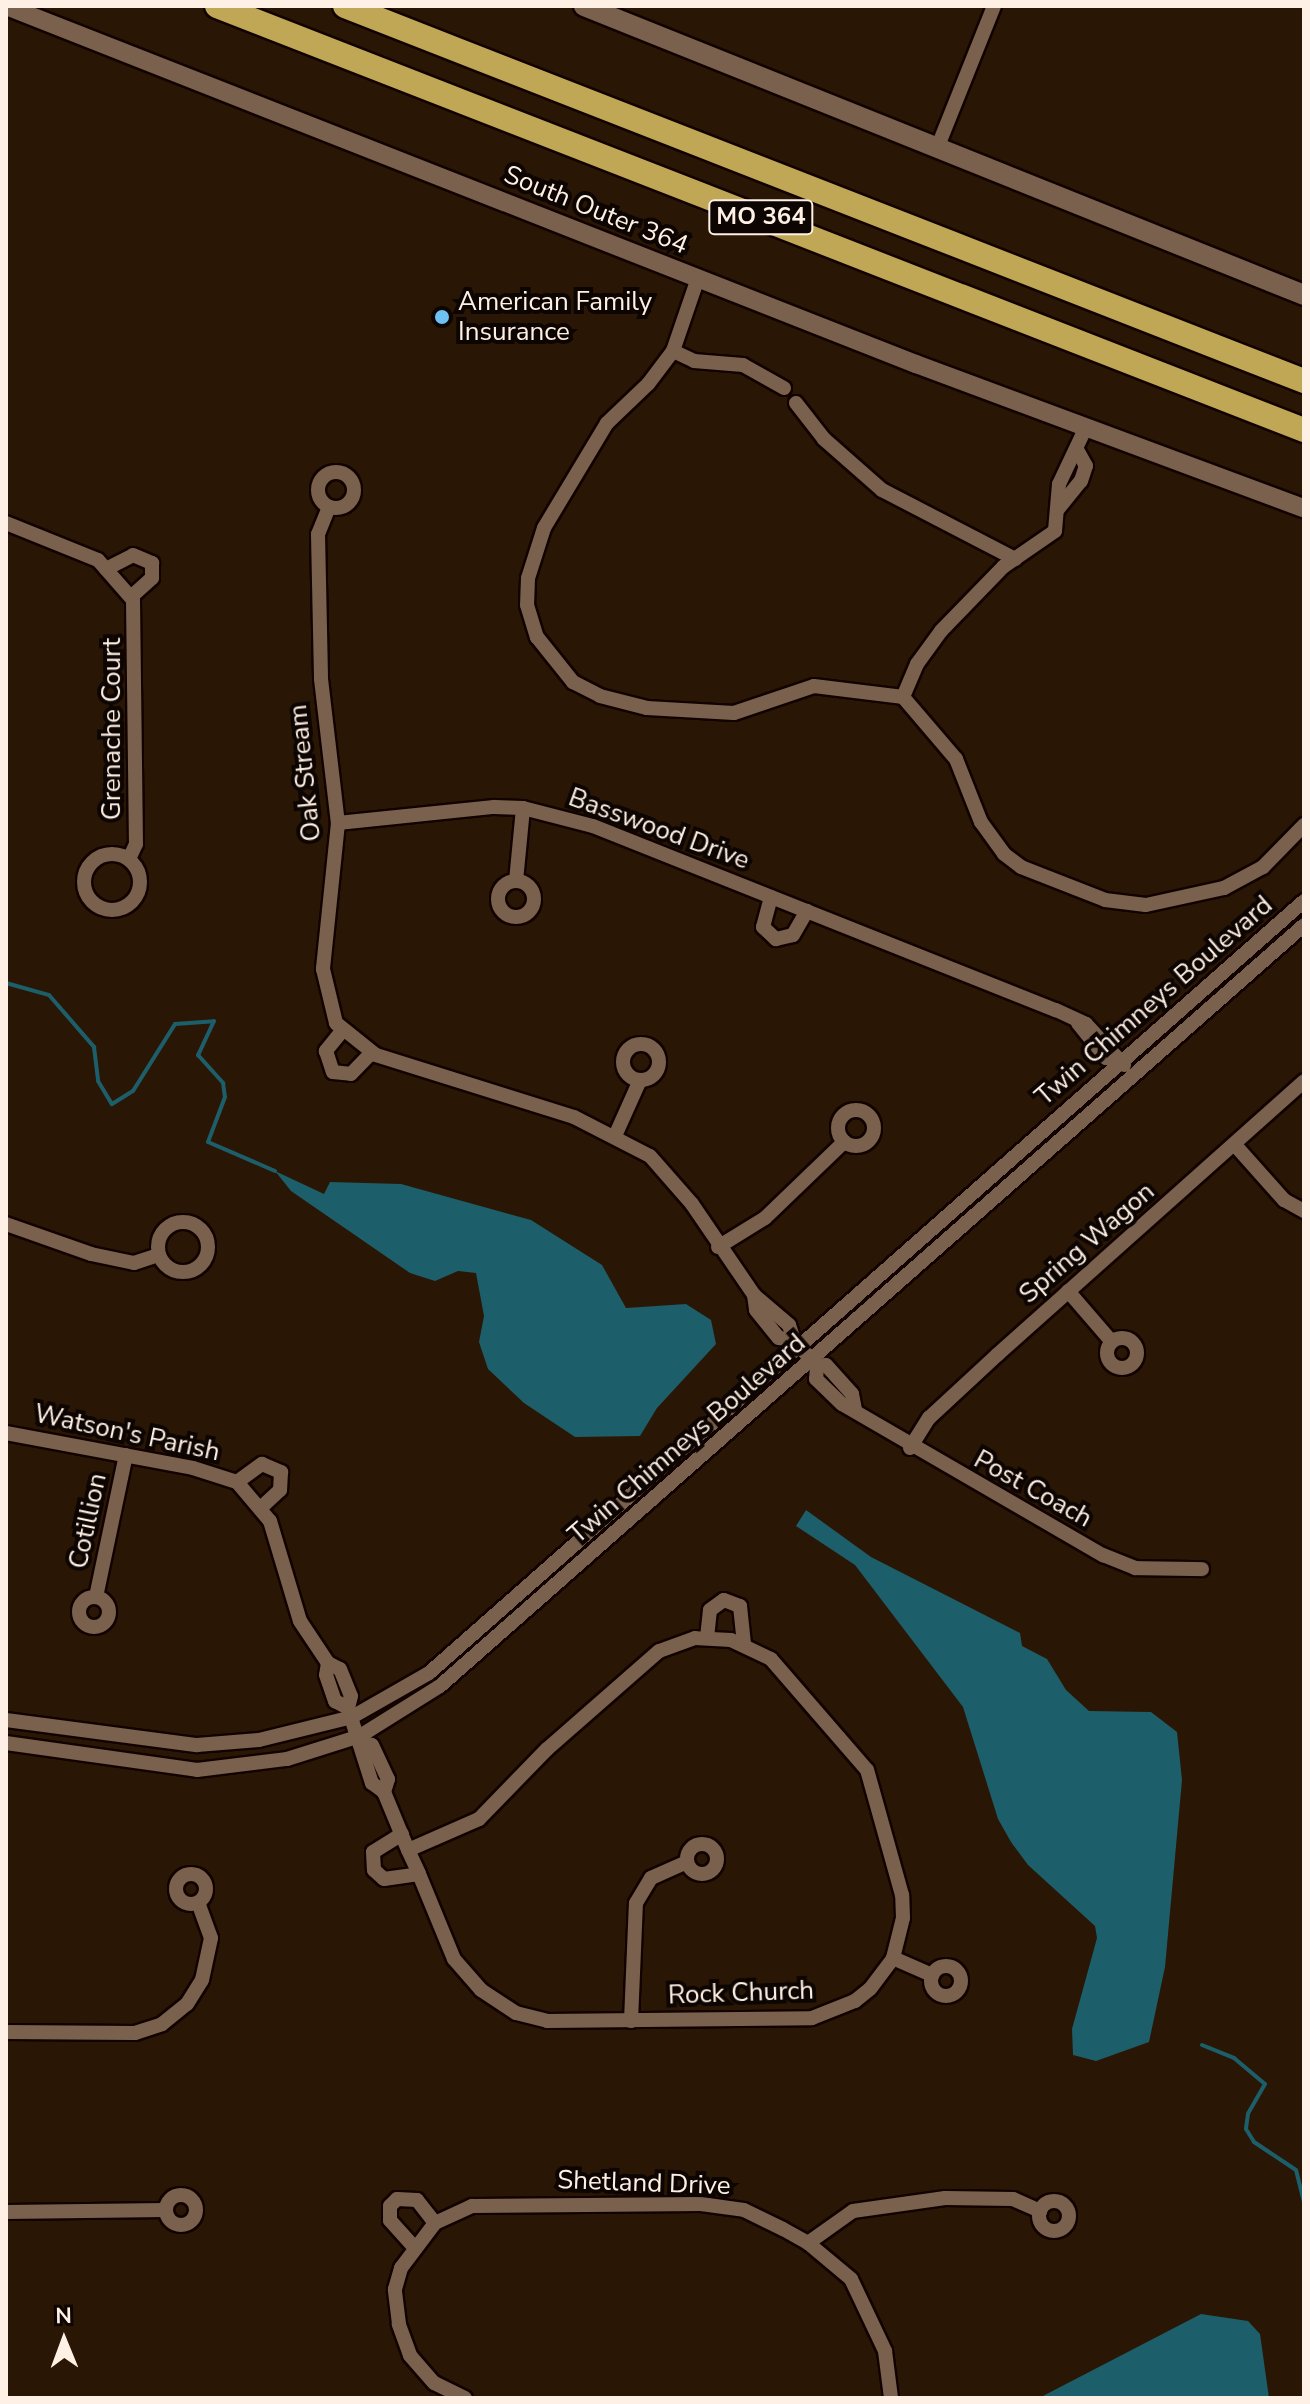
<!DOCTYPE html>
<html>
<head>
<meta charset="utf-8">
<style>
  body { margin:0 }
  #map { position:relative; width:1310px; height:2404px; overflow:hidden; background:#2a1605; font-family:"Nunito Sans",sans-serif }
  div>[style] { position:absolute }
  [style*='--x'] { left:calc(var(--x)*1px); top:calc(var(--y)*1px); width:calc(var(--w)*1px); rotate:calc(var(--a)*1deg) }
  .water>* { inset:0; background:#1c5e69 }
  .stream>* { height:4px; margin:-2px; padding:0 2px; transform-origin:2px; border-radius:2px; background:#1c5e69 }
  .roads { filter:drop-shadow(2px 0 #120300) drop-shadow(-2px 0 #120300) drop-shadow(0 2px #120300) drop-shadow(0 -2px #120300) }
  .minor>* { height:14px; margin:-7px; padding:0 7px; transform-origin:7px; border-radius:7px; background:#7a614e }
  .minor>.ring { margin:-7px; padding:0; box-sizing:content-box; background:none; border:14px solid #7a614e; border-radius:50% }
  .tertiary>* { height:18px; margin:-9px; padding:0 9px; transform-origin:9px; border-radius:9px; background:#7a614e }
  .secondary>* { height:20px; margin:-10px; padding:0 10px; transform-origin:10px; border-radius:10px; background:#7a614e }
  .motorway>* { height:24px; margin:-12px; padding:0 12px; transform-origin:12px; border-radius:12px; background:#c0a756 }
  .dots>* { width:22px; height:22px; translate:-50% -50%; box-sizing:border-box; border:4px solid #0c0501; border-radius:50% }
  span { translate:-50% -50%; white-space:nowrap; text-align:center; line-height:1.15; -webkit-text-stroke:8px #0c0501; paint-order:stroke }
  .shield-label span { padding:2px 6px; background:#0c0501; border:2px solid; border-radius:6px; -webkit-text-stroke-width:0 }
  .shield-label { font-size:24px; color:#fff0e5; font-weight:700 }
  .street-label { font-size:26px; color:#fff0e5 }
  .poi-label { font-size:26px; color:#fff0e5 }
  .left { translate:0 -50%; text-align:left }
  .frame { position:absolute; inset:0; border:8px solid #fff0e5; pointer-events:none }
  .north { position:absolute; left:24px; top:2300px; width:80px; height:80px; -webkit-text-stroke:6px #0c0501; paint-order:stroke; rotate:359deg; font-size:22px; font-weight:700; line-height:32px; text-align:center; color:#fff0e5 }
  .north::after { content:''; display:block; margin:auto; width:28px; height:36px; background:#fff0e5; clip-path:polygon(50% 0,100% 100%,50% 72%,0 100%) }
</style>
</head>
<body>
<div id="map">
  <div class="water">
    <i style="clip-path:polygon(275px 1171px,324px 1194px,330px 1182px,401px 1184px,531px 1220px,602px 1265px,626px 1308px,686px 1304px,711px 1320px,716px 1344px,657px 1408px,640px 1436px,575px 1437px,524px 1403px,488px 1369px,479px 1342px,484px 1316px,476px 1273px,458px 1271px,435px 1281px,410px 1273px,291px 1191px)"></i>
    <i style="clip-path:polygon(806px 1510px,871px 1557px,1020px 1633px,1022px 1646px,1047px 1659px,1066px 1690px,1089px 1711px,1151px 1712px,1177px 1732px,1182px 1780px,1165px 1967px,1149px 2042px,1096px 2061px,1073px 2055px,1072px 2029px,1097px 1938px,1095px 1926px,1028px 1865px,1011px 1842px,998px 1819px,963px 1707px,855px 1565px,796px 1526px)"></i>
    <i style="clip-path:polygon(1201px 2314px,1248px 2321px,1260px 2334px,1269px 2398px,1039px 2398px)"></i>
  </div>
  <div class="stream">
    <i style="--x:6;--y:983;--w:45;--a:15.6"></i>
    <i style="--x:49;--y:995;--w:69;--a:49.1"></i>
    <i style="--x:94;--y:1047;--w:34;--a:83"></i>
    <i style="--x:98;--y:1081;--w:27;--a:59"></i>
    <i style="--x:112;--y:1104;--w:25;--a:-32"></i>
    <i style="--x:133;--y:1091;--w:79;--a:-57.9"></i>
    <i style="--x:175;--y:1024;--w:39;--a:-4"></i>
    <i style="--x:214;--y:1021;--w:38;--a:115"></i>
    <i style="--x:198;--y:1055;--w:38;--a:48"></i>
    <i style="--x:223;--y:1083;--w:14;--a:82"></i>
    <i style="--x:225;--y:1097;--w:48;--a:110.7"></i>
    <i style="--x:208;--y:1142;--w:73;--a:23.4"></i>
    <i style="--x:1202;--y:2045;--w:35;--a:22"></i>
    <i style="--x:1234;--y:2058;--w:40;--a:40"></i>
    <i style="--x:1265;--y:2084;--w:34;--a:120"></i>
    <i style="--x:1248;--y:2114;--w:15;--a:98"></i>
    <i style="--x:1246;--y:2129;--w:15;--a:58"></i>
    <i style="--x:1254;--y:2142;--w:50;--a:33.7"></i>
    <i style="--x:1296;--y:2170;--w:32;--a:76"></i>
  </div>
  <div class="roads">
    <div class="minor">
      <i style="--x:938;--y:146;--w:151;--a:-68.2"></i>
      <i style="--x:698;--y:278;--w:77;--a:108.9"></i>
      <i style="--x:673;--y:351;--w:41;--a:127.1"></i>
      <i style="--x:648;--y:384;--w:57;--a:136.4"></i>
      <i style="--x:607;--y:423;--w:122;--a:121"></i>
      <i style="--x:544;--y:528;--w:52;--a:107.7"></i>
      <i style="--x:528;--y:578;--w:27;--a:92"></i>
      <i style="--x:527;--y:605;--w:34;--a:73"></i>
      <i style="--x:537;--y:637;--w:58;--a:51.3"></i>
      <i style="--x:573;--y:682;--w:30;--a:27"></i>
      <i style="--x:600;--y:696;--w:49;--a:14.3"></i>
      <i style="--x:647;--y:708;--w:87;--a:3.3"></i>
      <i style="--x:734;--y:713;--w:84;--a:-18.6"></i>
      <i style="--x:814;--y:686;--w:90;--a:7"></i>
      <i style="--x:673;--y:351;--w:23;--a:25"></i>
      <i style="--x:694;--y:361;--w:49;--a:4.7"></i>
      <i style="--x:743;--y:365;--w:47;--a:29.3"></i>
      <i style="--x:796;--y:403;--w:46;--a:52.1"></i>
      <i style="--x:824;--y:439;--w:77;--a:41.3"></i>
      <i style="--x:882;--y:490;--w:150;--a:27.4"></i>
      <i style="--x:1086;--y:427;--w:63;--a:115.3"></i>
      <i style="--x:1059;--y:484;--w:47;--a:94.9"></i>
      <i style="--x:1055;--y:531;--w:63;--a:145.3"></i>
      <i style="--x:1003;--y:567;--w:89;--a:134.1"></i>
      <i style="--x:941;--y:631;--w:41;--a:126"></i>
      <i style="--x:917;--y:664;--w:36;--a:113"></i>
      <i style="--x:903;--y:697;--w:82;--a:49.5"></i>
      <i style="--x:956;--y:759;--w:68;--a:68.4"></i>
      <i style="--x:981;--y:822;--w:39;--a:54"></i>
      <i style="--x:1004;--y:854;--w:21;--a:37"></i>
      <i style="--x:1021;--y:867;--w:90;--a:21.4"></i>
      <i style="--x:1105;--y:900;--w:41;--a:7"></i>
      <i style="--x:1146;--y:905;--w:80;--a:-12.3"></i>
      <i style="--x:1224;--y:888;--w:44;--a:-28.3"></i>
      <i style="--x:1263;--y:867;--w:59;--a:-45.7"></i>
      <i class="ring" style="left:318px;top:472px;width:22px;height:22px"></i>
      <i style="--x:329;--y:507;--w:29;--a:112"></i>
      <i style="--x:318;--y:534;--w:145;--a:88.8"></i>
      <i style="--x:321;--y:679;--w:145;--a:83.3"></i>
      <i style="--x:338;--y:823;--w:147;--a:95.9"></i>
      <i style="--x:323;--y:969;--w:56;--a:76.5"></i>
      <i style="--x:336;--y:1023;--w:51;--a:38.7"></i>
      <i style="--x:376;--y:1055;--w:207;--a:17.4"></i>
      <i style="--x:574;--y:1117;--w:85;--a:27.2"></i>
      <i style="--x:650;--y:1156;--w:64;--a:48.8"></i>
      <i style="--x:692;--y:1204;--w:110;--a:55.7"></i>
      <i style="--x:754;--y:1295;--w:46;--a:40.6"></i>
      <i style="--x:789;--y:1325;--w:16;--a:72"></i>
      <i style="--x:794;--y:1340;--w:35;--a:49"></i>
      <i style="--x:817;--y:1366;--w:9;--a:-6"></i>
      <i style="--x:826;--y:1365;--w:39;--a:48"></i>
      <i style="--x:852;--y:1394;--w:15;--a:79"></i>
      <i style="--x:1058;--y:509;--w:36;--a:-51"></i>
      <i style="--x:1081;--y:481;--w:16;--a:-72"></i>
      <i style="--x:1086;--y:466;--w:18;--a:-119"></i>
      <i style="--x:6;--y:523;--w:99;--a:21.9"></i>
      <i style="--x:98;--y:560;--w:53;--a:48.8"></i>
      <i style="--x:133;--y:600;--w:244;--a:89.3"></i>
      <i style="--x:136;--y:844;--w:17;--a:115"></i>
      <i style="--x:106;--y:569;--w:30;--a:-27"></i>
      <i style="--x:133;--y:555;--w:21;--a:23"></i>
      <i style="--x:152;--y:563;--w:15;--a:90"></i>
      <i style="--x:152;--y:578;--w:28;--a:138"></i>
      <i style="--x:338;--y:823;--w:157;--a:-5.9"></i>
      <i style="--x:494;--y:807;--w:29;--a:2"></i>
      <i style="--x:523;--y:808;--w:72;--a:14.4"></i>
      <i style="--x:593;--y:826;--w:498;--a:21.7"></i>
      <i style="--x:1056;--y:1010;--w:33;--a:25"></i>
      <i style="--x:1086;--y:1024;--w:56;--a:47.2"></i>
      <i class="ring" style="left:84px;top:854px;width:42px;height:42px"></i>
      <i class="ring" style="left:498px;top:881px;width:22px;height:22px"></i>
      <i style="--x:516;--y:881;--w:73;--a:-84.5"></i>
      <i style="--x:771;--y:897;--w:31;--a:105"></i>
      <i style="--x:763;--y:927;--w:18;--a:43"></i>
      <i style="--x:776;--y:939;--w:17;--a:-13"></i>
      <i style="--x:793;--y:935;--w:28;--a:-60"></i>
      <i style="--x:1078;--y:1023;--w:45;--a:51.3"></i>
      <i style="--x:1106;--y:1058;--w:11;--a:0"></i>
      <i style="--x:342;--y:1031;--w:26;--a:129"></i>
      <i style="--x:326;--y:1051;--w:22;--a:72"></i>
      <i style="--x:333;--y:1072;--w:18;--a:6"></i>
      <i style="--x:351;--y:1074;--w:29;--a:-46"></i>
      <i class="ring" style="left:623px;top:1044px;width:22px;height:22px"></i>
      <i class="ring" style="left:838px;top:1110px;width:22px;height:22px"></i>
      <i style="--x:615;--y:1136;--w:61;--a:-65.9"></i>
      <i style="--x:1235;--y:1145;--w:74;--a:48.3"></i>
      <i style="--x:1284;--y:1200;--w:23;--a:29"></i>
      <i class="ring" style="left:158px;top:1222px;width:36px;height:36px"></i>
      <i style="--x:6;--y:1224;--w:90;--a:19.4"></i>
      <i style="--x:91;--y:1254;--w:44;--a:11.8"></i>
      <i style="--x:134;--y:1263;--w:26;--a:-18"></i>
      <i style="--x:718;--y:1247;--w:55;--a:-31.7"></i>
      <i style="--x:765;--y:1218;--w:110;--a:-43.9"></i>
      <i style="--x:1068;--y:1291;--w:67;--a:49.2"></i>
      <i style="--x:754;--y:1295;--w:15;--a:82"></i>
      <i style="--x:756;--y:1310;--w:36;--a:51"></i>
      <i style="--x:779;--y:1338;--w:15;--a:8"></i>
      <i class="ring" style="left:1107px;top:1338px;width:16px;height:16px"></i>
      <i style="--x:817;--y:1366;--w:13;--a:94"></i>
      <i style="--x:816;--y:1379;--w:36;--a:44"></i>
      <i style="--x:842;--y:1404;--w:302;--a:30.1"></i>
      <i style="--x:1103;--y:1555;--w:35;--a:22"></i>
      <i style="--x:1135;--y:1568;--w:67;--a:0.9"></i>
      <i style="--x:6;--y:1433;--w:190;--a:10.6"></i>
      <i style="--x:193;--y:1468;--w:46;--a:17.7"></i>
      <i style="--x:237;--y:1482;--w:51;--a:49.8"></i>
      <i style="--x:270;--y:1521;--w:104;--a:73.3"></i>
      <i style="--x:300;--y:1621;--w:50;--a:56.3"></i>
      <i style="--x:328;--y:1663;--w:13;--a:27"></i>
      <i style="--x:340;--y:1669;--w:29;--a:68"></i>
      <i style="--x:351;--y:1696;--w:12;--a:104"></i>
      <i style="--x:910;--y:1448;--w:36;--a:-58"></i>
      <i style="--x:929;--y:1418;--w:94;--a:-42.8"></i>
      <i style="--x:998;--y:1354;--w:410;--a:-41.7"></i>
      <i style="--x:237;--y:1482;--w:31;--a:-36"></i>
      <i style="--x:262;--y:1464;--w:21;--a:23"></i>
      <i style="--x:281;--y:1472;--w:18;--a:93"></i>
      <i style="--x:280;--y:1490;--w:26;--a:137"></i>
      <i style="--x:96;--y:1597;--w:145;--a:-78.1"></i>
      <i class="ring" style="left:79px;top:1597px;width:16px;height:16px"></i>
      <i style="--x:707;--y:1638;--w:28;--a:-84"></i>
      <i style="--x:710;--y:1610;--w:17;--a:-36"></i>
      <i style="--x:724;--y:1600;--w:17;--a:21"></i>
      <i style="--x:740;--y:1606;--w:38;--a:84"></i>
      <i style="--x:328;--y:1663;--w:12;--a:99"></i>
      <i style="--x:326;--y:1675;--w:28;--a:71"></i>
      <i style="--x:335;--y:1701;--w:15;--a:28"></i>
      <i style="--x:348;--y:1708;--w:79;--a:72.3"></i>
      <i style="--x:372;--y:1783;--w:15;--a:37"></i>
      <i style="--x:384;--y:1792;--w:63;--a:67.5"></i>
      <i style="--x:408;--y:1850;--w:26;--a:65"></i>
      <i style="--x:419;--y:1874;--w:92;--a:67.6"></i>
      <i style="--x:454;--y:1959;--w:41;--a:48.9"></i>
      <i style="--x:481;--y:1990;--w:42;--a:33.3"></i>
      <i style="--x:516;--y:2013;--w:32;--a:14"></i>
      <i style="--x:547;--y:2021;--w:265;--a:-0.6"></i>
      <i style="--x:812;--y:2018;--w:46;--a:-21.6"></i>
      <i style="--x:855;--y:2001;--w:19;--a:-39"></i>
      <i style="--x:870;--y:1989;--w:39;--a:-53"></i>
      <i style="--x:893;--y:1958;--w:41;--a:-76"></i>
      <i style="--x:903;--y:1918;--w:23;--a:-92"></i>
      <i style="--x:902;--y:1895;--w:130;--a:-105.6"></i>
      <i style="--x:867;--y:1770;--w:147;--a:-130.9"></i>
      <i style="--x:771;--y:1659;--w:44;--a:-154.6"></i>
      <i style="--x:731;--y:1640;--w:36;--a:-177"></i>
      <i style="--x:695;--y:1638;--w:38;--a:160"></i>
      <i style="--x:659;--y:1651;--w:149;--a:138.8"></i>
      <i style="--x:547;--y:1749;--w:98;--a:134.2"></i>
      <i style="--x:479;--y:1819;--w:77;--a:156.4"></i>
      <i style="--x:6;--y:1720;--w:193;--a:7.5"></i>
      <i style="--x:197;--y:1745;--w:62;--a:-4.6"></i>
      <i style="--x:259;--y:1740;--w:96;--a:-13.9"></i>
      <i style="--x:352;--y:1717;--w:89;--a:-29.7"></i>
      <i style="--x:429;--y:1673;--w:1167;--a:-41.42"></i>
      <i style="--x:362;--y:1742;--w:10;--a:17"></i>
      <i style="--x:372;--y:1745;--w:38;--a:65"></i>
      <i style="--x:388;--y:1779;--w:14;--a:107"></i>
      <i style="--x:6;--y:1743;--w:193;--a:8"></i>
      <i style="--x:197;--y:1770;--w:91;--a:-7"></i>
      <i style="--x:287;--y:1759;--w:77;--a:-17.5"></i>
      <i style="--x:360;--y:1736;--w:94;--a:-32"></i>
      <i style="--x:440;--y:1686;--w:1151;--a:-41.37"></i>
      <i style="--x:402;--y:1834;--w:34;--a:148"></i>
      <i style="--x:373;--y:1852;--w:18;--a:87"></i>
      <i style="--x:374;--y:1870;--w:13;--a:42"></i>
      <i style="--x:384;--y:1879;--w:35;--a:-8"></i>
      <i class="ring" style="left:687px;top:1844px;width:16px;height:16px"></i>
      <i class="ring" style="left:176px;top:1874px;width:16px;height:16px"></i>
      <i style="--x:893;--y:1958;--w:43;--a:23.6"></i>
      <i class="ring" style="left:931px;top:1966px;width:16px;height:16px"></i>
      <i style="--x:631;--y:2021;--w:118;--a:-87.6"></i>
      <i style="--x:636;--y:1903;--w:29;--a:-59"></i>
      <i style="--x:651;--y:1878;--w:39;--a:-24"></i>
      <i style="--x:6;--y:2032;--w:129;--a:0.4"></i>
      <i style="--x:135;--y:2033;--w:28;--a:-18"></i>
      <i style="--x:162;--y:2024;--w:32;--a:-39"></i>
      <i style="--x:187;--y:2004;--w:28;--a:-58"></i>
      <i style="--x:202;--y:1980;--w:43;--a:-77.9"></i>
      <i style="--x:211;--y:1938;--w:38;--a:-110"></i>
      <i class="ring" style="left:166px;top:2195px;width:16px;height:16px"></i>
      <i class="ring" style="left:1039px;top:2201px;width:16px;height:16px"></i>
      <i style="--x:6;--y:2212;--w:160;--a:-0.7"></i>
      <i style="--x:808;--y:2243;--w:55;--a:-35.4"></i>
      <i style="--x:853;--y:2211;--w:93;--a:-8"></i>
      <i style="--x:945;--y:2198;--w:68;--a:0.8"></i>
      <i style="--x:1013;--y:2199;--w:30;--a:24"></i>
      <i style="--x:414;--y:2247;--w:36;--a:-132"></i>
      <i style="--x:390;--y:2220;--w:14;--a:-90"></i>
      <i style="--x:390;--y:2206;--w:10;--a:-45"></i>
      <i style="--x:397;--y:2199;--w:20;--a:3"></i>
      <i style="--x:417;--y:2200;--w:29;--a:52"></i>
      <i style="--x:465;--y:2398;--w:34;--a:-154"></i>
      <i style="--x:434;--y:2383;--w:37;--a:-131"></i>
      <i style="--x:410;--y:2355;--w:33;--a:-110"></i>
      <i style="--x:399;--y:2324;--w:35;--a:-97"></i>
      <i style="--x:395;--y:2289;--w:22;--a:-74"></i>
      <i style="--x:401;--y:2268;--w:56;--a:-52.9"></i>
      <i style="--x:435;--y:2223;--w:41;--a:-24.7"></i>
      <i style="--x:472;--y:2206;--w:229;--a:-0.5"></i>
      <i style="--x:701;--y:2204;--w:43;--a:7.9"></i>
      <i style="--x:744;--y:2210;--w:43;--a:26"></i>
      <i style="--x:783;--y:2229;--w:29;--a:29"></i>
      <i style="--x:808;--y:2243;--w:56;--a:39.9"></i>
      <i style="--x:851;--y:2279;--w:80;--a:64.7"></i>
      <i style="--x:885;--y:2351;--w:47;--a:82.7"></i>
    </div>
    <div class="tertiary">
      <i style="--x:6;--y:6;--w:978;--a:21.48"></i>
      <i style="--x:916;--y:364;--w:414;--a:20.4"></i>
    </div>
    <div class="secondary">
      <i style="--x:584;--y:6;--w:776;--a:21.87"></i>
    </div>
    <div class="motorway">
      <i style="--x:217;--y:6;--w:1167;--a:21.31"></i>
      <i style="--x:345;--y:6;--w:1030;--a:21.36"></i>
    </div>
  </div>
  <div class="dots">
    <i style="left:442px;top:317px;background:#6ec2f3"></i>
  </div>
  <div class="shield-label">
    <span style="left:761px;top:217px">MO 364</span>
  </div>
  <div class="street-label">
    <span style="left:596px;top:210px;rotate:22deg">South Outer 364</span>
    <span style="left:112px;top:729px;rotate:-90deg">Grenache Court</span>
    <span style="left:305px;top:773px;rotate:-96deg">Oak Stream</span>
    <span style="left:659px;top:829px;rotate:20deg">Basswood Drive</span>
    <span style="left:1154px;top:1001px;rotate:-41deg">Twin Chimneys Boulevard</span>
    <span style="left:1087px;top:1243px;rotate:-41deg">Spring Wagon</span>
    <span style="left:127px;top:1433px;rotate:12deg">Watson's Parish</span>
    <span style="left:687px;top:1439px;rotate:-41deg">Twin Chimneys Boulevard</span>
    <span style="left:1033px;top:1489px;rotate:29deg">Post Coach</span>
    <span style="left:88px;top:1521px;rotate:-78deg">Cotillion</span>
    <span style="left:741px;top:1993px;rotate:-2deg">Rock Church</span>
    <span style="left:644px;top:2183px;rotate:2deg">Shetland Drive</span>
  </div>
  <div class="poi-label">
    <span class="left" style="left:458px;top:317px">American Family<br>Insurance</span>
  </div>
  <div class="frame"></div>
  <div class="north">N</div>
</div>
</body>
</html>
